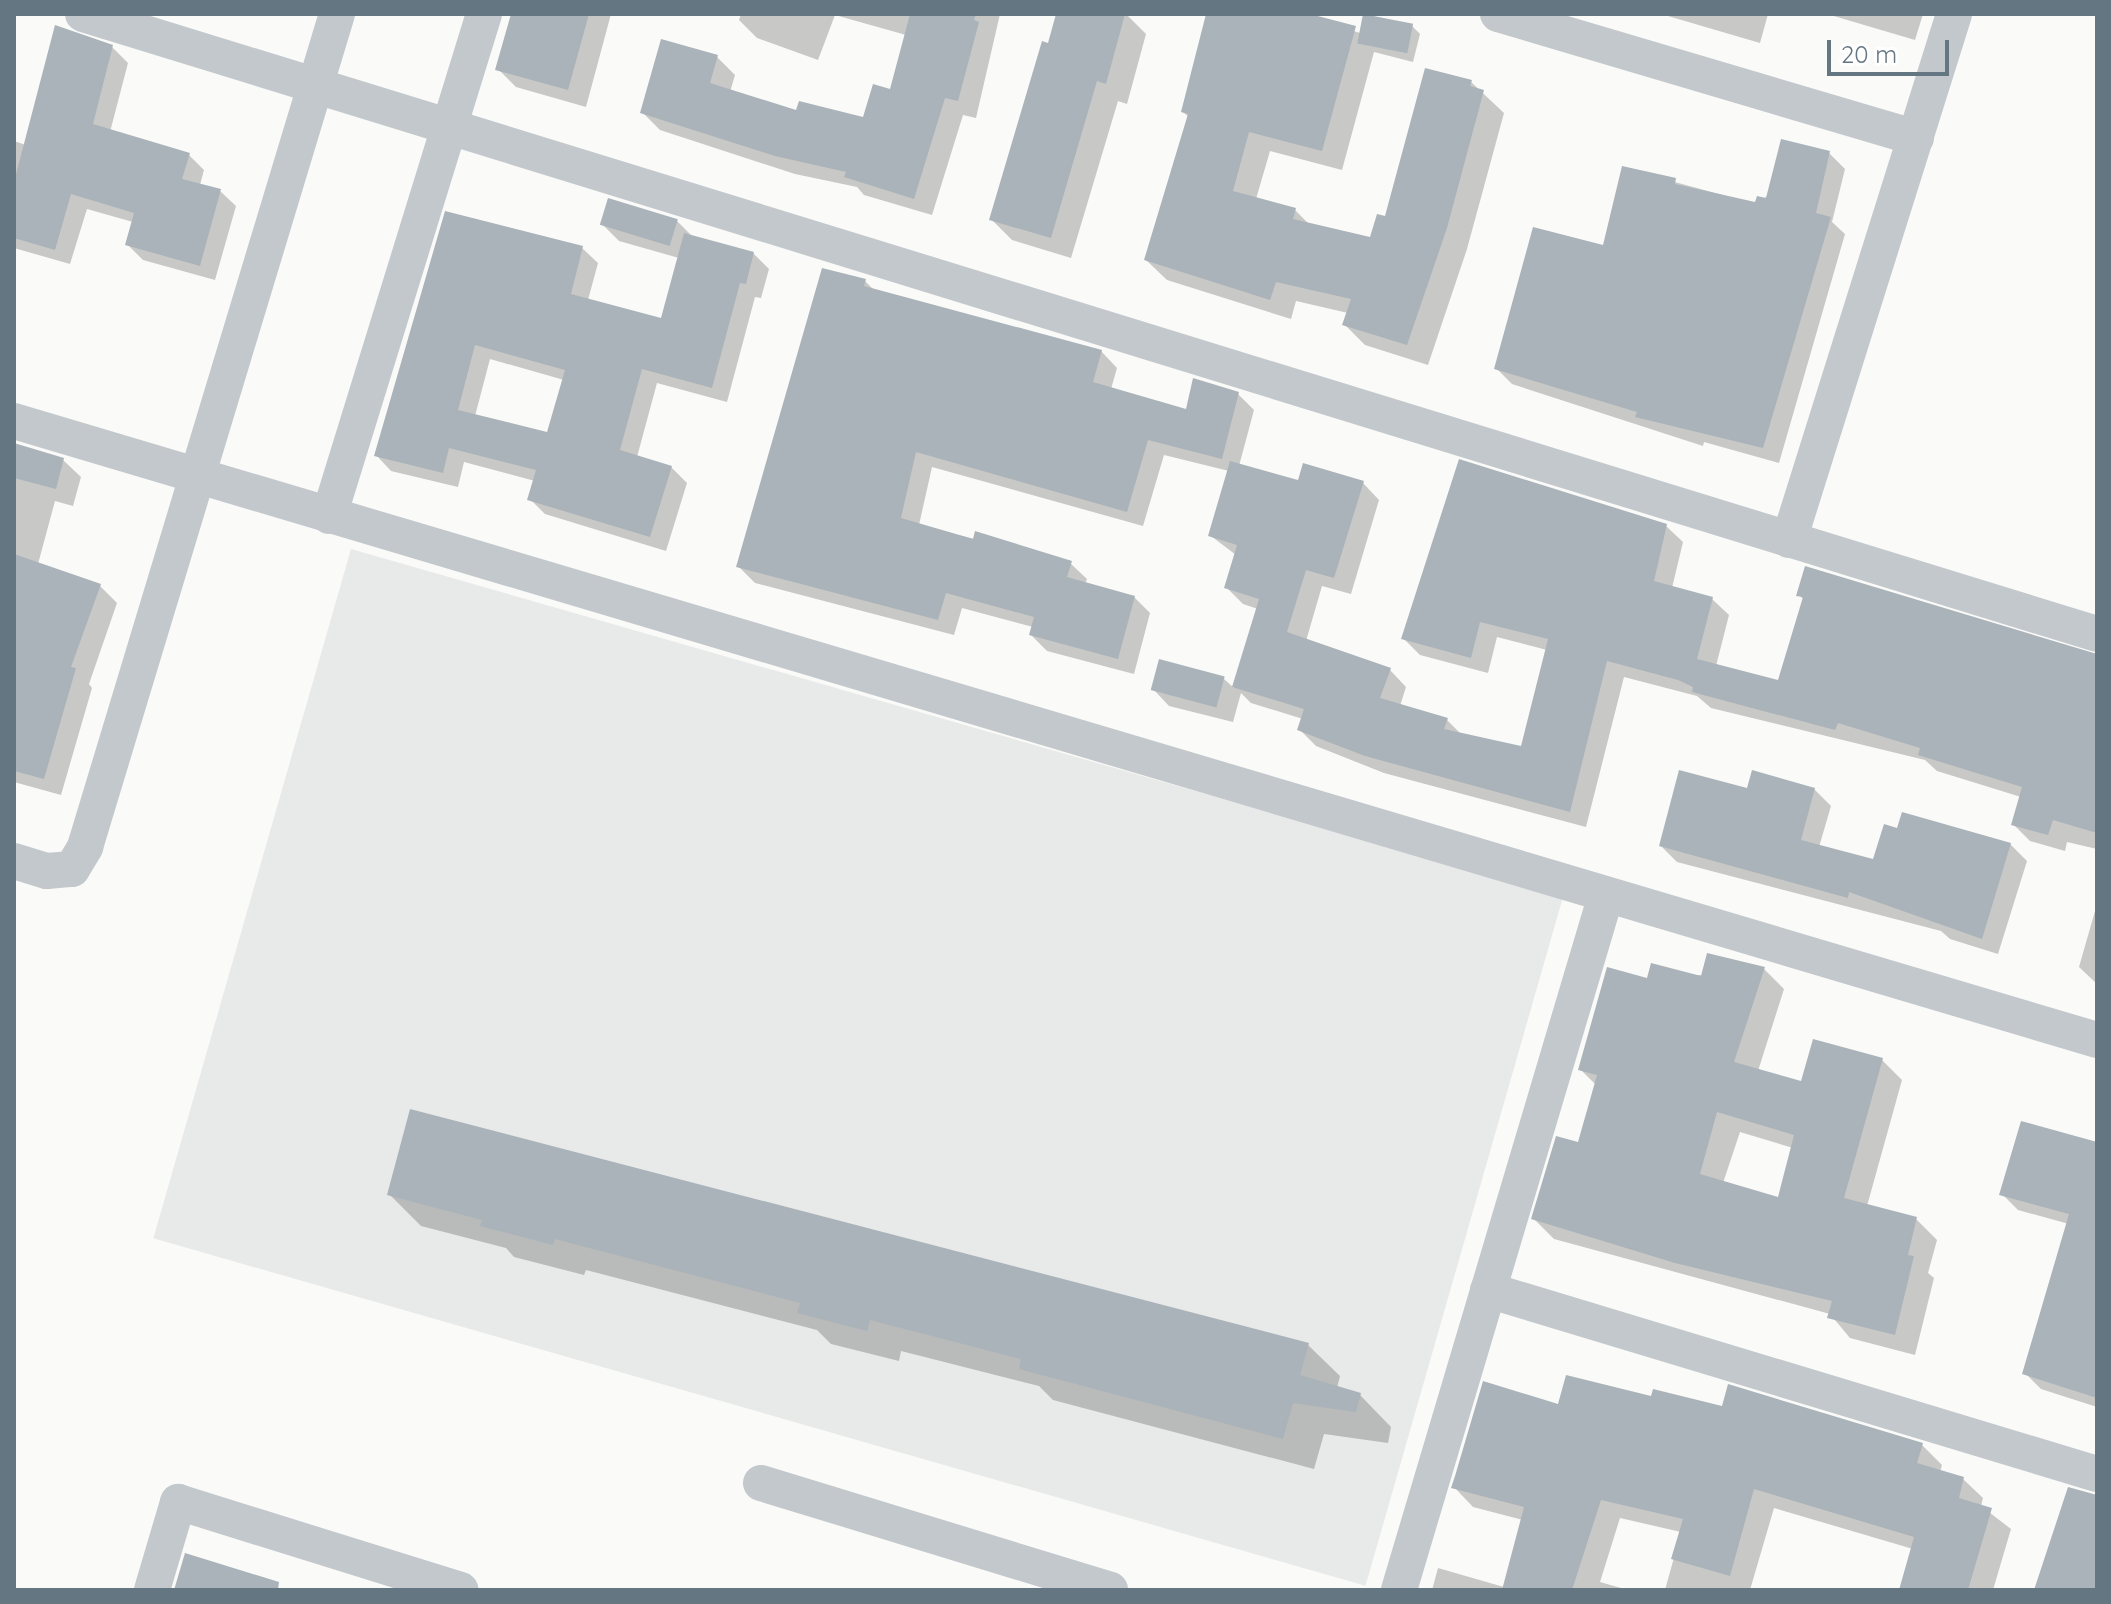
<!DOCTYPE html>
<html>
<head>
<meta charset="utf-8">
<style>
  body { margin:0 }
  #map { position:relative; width:2111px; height:1604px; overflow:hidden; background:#fafaf8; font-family:Quicksand,sans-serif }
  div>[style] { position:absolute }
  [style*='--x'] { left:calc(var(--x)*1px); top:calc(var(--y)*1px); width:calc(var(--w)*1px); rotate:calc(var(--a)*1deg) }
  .built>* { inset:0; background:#e8e9e9; transform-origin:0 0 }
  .shadow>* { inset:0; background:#0003 }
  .building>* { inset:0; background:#aab3b9; transform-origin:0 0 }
  .street>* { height:36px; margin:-18px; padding:0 18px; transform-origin:18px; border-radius:18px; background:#c3c8cc }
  span { translate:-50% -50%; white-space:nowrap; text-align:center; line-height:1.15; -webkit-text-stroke:8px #fff; paint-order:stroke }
  .frame { position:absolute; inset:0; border:16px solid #657683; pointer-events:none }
  .scale { position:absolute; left:1827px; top:40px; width:122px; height:36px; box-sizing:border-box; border:4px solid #657683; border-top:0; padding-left:10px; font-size:24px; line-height:28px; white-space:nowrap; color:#657683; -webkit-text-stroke:6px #fff; paint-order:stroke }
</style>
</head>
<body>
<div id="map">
  <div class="built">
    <i style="left:351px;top:549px;width:1261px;height:717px;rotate:16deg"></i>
  </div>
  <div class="shadow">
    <i style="clip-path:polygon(513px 14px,611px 14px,586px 107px,516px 87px,498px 69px)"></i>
    <i style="clip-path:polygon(741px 14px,1000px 14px,976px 118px,963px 115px,932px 215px,864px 195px,857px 187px,795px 174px,660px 130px,642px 112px,717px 57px,735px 75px,730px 92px,798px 112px,864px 119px,891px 92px,906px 35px,835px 15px,818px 60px,757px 38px,739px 20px)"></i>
    <i style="clip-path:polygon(1058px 14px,1126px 14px,1146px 34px,1127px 104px,1118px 101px,1071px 258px,1012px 240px,991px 219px)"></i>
    <i style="clip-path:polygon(1208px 14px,1302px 14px,1360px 33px,1365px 14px,1412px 26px,1420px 34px,1413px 62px,1374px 52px,1342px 170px,1270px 151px,1256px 199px,1295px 210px,1310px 225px,1372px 239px,1471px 82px,1504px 113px,1467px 249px,1428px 365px,1365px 345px,1345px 325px,1348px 313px,1296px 301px,1291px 319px,1167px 280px,1146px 260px,1189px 117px,1183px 112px)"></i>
    <i style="clip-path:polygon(1661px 14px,1768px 14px,1760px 43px)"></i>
    <i style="clip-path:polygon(1827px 14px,1923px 14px,1915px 40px)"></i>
    <i style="clip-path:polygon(112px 47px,128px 63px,110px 132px,189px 155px,204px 170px,200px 185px,220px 191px,236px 206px,215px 280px,143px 260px,127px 244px,133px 222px,87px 209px,70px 264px,14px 248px,14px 141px,26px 145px)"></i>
    <i style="clip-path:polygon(1829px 153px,1845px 169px,1832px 222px,1845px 234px,1779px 463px,1704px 442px,1703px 446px,1512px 384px,1496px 368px,1605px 248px,1623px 168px,1756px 204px)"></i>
    <i style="clip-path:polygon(evenodd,447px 213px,582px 248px,598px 263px,588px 300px,662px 321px,679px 258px,619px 241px,603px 225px,677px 221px,694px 238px,753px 253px,769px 269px,761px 298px,755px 297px,727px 402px,657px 383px,637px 457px,671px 467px,687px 483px,666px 551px,545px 514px,530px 499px,535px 481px,464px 462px,458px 487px,391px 471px,376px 455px,447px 213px,490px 359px,564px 380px,548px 435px,475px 416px,490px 359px)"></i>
    <i style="clip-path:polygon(865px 281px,875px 291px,1101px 351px,1117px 368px,1111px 389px,1187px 411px,1238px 394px,1254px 410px,1239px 466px,1299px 483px,1363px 483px,1379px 500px,1351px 594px,1322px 586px,1306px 641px,1390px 670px,1406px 687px,1400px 706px,1447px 720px,1462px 735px,1522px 748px,1547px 650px,1497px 637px,1488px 673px,1420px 655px,1403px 638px,1666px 526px,1683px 542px,1672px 588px,1712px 599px,1729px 615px,1716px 666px,1779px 682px,1804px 600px,1799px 595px,2097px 655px,2097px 849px,2067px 842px,2065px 851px,2030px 841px,2013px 824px,2021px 797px,1937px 771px,1925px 760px,1711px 708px,1697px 696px,1624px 677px,1586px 827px,1384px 773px,1316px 746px,1299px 729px,1303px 719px,1251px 703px,1241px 693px,1233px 722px,1169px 706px,1153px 689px,1224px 679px,1234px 688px,1258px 609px,1243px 604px,1227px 588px,1236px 555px,1211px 536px,1229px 471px,1164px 455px,1143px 526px,932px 467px,919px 525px,1070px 563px,1087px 579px,1085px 584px,1134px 597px,1150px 613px,1134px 674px,1047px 651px,1031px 635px,1033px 627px,962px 608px,954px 635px,755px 583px,739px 567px)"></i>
    <i style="clip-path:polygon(14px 444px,63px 460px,81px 477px,73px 506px,55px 501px,38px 564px,100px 586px,117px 603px,89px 684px,92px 688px,61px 795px,14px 782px)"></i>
    <i style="clip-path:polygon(1814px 789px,1831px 806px,1819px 847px,1875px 862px,2010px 844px,2027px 861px,1998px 954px,1950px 939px,1941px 931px,1677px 862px,1661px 846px,1748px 791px)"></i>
    <i style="clip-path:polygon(2097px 904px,2097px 984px,2079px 967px)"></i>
    <i style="clip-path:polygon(evenodd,1764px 969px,1784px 989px,1758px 1071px,1802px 1083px,1882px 1060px,1902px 1080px,1867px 1206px,1916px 1219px,1937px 1240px,1928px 1273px,1934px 1278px,1915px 1355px,1850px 1338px,1830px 1314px,1554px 1239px,1534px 1219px,1579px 1144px,1596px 1085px,1580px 1069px,1649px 980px,1764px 969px,1740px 1132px,1793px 1148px,1780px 1199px,1723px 1183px,1740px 1132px)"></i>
    <i style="clip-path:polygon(2097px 1143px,2097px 1407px,2041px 1389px,2025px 1373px,2069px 1224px,2018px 1210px,2002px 1194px)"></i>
    <i style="clip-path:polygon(389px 1194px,1308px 1345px,1340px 1376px,1337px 1388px,1360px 1395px,1391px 1427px,1388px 1443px,1324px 1434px,1314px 1469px,1053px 1400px,1039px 1386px,901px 1351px,899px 1361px,831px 1344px,817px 1330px,586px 1270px,584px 1275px,514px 1257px,506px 1248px,421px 1226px)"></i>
    <i style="clip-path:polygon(1652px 1399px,1922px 1445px,1942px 1465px,1940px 1472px,1963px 1479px,1983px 1498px,1981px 1506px,2011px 1529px,1993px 1590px,1904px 1590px,1913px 1549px,1774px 1508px,1750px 1590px,1665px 1590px,1681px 1532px,1620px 1518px,1600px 1582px,1628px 1590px,1432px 1590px,1438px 1568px,1504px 1587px,1523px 1520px,1473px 1507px,1454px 1487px,1560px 1407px)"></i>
  </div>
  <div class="building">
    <i style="clip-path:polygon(511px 14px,589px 14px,568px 90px,495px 70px)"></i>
    <i style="clip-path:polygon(910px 14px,976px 14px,974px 20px,979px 22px,958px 101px,945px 98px,914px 199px,844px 177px,846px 172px,775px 156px,640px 113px,661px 39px,718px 55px,710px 83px,796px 110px,799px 101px,863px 117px,873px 84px,890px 89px)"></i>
    <i style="clip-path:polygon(1056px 14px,1125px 14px,1106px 84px,1097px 81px,1051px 238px,989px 220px,1042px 41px,1048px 43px)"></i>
    <i style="clip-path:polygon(1206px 14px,1310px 14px,1356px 26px,1322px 151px,1249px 132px,1233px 191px,1296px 208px,1293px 219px,1370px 237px,1377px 214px,1385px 216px,1425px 68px,1472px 80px,1470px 86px,1484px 90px,1447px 228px,1407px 345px,1342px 325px,1351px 299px,1276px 282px,1270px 300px,1144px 260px,1188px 114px,1181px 112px)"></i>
    <i style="left:1363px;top:14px;width:51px;height:30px;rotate:11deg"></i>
    <i style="clip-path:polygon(55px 25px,113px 45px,93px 124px,190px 153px,182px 179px,221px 189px,200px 266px,125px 245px,134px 213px,71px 194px,55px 250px,14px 238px,14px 182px)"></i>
    <i style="clip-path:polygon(1781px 139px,1830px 151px,1816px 213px,1831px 217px,1763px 448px,1635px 417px,1637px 412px,1494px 369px,1533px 227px,1603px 245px,1622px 166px,1676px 178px,1675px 184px,1755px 202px,1757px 196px,1766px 198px)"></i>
    <i style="left:608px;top:198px;width:73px;height:28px;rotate:17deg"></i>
    <i style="clip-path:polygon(evenodd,445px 211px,583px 246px,571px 294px,661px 318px,684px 233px,754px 252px,746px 284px,740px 283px,712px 388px,642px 369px,620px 450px,672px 466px,650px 537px,527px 500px,536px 470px,449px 448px,443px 473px,374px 456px,445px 211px,475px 345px,565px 370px,547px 432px,458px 410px,475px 345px)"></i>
    <i style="clip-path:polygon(822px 268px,866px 279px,864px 286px,1102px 350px,1093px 382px,1186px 409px,1193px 378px,1239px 392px,1222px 459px,1148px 440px,1127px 512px,916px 452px,901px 518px,973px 539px,975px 531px,1072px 561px,1067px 577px,1135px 596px,1118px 659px,1029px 635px,1034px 617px,946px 593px,938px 620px,736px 567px)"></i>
    <i style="clip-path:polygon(14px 443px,64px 458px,56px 489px,14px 478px)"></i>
    <i style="clip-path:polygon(1459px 459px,1667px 524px,1654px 581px,1713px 597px,1697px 659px,1778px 680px,1803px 597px,1796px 596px,1805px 566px,2097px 654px,2097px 833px,2053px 820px,2048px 835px,2011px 825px,2022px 787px,1918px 755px,1920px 748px,1838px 723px,1835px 730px,1692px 692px,1693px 687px,1678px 680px,1607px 661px,1570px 812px,1365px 756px,1297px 730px,1304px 709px,1232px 687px,1259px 599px,1224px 588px,1237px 545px,1208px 536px,1230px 461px,1298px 480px,1303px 463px,1364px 481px,1334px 578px,1306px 570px,1287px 632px,1391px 668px,1380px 698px,1448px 718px,1444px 729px,1521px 746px,1548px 639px,1480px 622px,1471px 658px,1401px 639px)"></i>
    <i style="clip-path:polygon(14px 554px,101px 584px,71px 667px,76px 668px,44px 779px,14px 771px)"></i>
    <i style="left:1159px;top:659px;width:68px;height:32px;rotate:15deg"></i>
    <i style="clip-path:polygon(1679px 770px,1747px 788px,1752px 770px,1815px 788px,1801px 840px,1873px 859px,1884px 824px,1897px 828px,1902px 812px,2011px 843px,1982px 939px,1849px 892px,1848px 898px,1659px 846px)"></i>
    <i style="clip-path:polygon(evenodd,1707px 953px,1765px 967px,1734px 1062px,1801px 1081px,1813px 1039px,1883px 1058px,1844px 1198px,1917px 1217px,1908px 1255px,1914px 1256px,1895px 1335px,1827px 1318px,1832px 1301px,1675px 1263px,1531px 1219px,1556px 1136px,1578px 1142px,1597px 1075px,1578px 1070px,1607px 967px,1647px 978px,1651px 963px,1701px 976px,1707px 953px,1717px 1112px,1794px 1135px,1778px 1197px,1700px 1174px,1717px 1112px)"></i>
    <i style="clip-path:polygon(410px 1109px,1309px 1343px,1300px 1375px,1361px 1393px,1356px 1412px,1293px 1403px,1283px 1439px,1019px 1369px,1021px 1359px,870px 1320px,867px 1331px,797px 1313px,800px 1303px,555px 1239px,553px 1245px,480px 1226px,482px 1220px,387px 1195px)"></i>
    <i style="clip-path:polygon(2021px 1121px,2097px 1142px,2097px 1398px,2022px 1374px,2069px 1214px,1999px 1195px)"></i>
    <i style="clip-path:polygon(1566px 1375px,1651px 1396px,1653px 1389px,1722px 1406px,1728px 1384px,1923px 1443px,1917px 1463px,1964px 1477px,1959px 1498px,1992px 1508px,1968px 1590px,1899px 1590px,1914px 1537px,1754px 1489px,1730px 1576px,1671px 1559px,1683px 1519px,1601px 1500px,1572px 1590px,1502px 1590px,1524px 1507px,1451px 1488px,1455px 1476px,1483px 1381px,1558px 1404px)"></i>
    <i style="clip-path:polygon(2068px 1487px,2097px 1495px,2097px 1590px,2034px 1590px)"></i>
    <i style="clip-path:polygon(185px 1553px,279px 1582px,278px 1590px,174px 1590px)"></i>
  </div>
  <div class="street">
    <i style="--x:83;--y:14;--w:2107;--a:17.11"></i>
    <i style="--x:1498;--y:14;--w:436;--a:16.5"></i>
    <i style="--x:14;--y:421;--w:2173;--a:16.55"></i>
    <i style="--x:329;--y:516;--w:525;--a:-72.84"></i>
    <i style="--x:1789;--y:540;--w:551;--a:-72.58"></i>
    <i style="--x:14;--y:861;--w:34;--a:17"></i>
    <i style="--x:47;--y:871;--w:25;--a:-5"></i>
    <i style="--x:72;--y:869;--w:26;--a:-59"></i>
    <i style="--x:85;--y:847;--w:870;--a:-73.17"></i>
    <i style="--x:1488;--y:1290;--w:636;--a:16.81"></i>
    <i style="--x:761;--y:1483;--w:365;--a:17"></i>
    <i style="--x:152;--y:1590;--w:92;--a:-73.5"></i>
    <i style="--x:178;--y:1502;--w:296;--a:17.3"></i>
    <i style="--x:1399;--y:1590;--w:725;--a:-73.41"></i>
  </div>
  <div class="frame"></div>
  <div class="scale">20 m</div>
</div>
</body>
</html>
